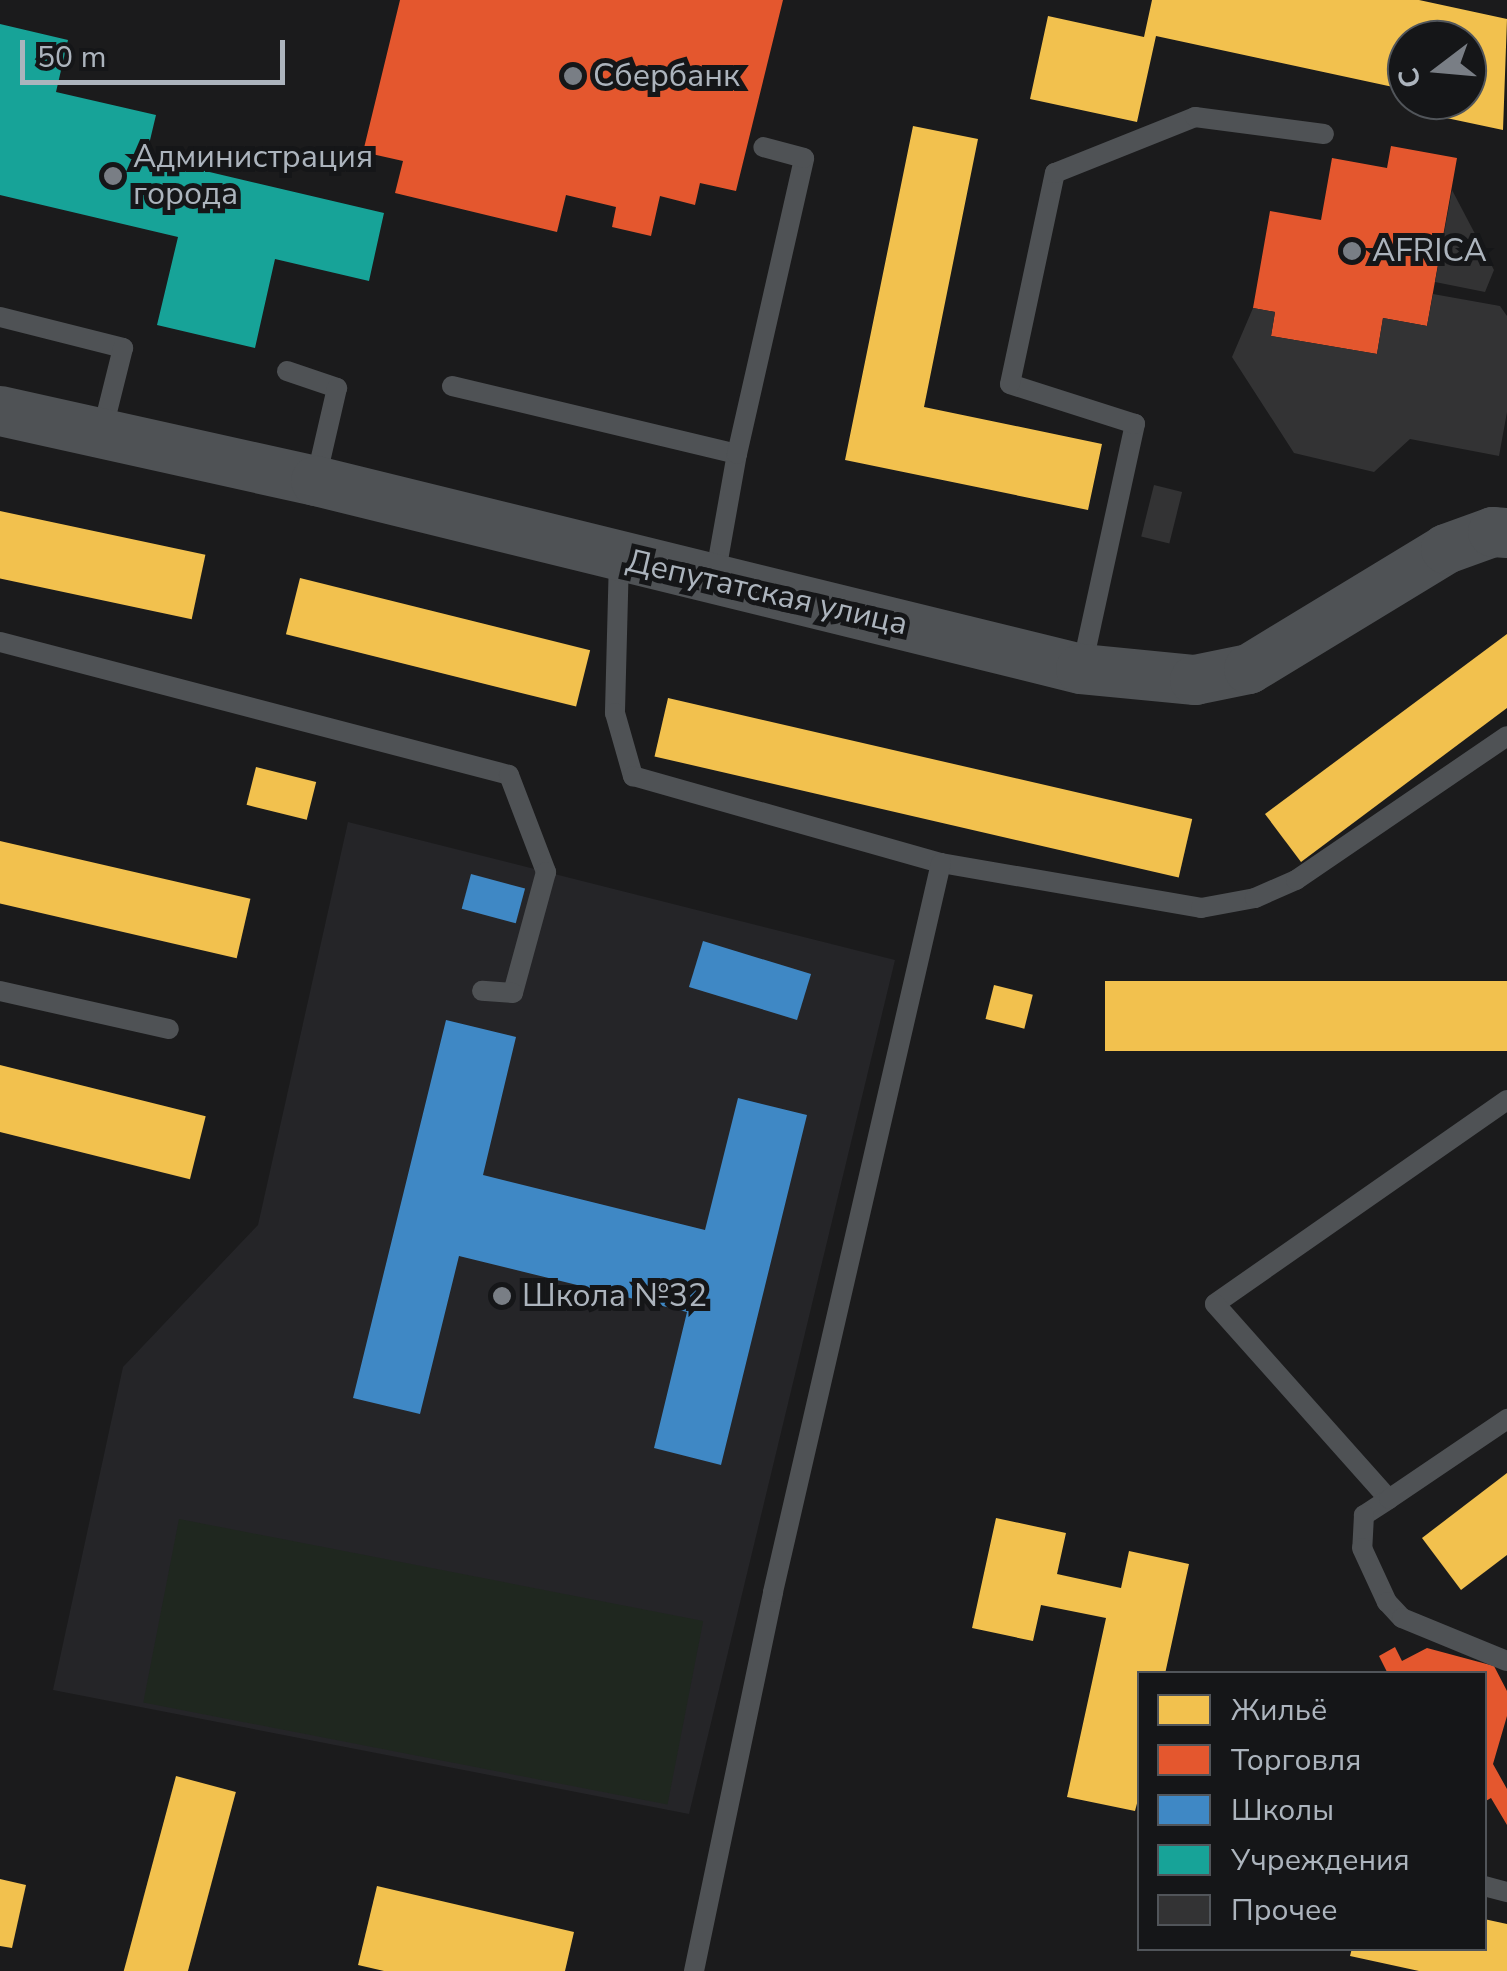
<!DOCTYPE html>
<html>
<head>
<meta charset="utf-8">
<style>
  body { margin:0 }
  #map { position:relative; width:1507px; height:1971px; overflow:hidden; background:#1b1b1c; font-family:"Nunito Sans",sans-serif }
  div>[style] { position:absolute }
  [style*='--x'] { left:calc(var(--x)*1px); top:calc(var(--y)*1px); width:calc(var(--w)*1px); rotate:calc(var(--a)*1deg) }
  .built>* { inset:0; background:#252528 }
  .green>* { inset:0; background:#1f271f; transform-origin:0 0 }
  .homes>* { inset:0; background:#f2c14e; transform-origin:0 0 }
  .shops>* { inset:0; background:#e4572e }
  .schools>* { inset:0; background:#3f88c5; transform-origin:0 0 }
  .public>* { inset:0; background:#17a398 }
  .building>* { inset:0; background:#333334; transform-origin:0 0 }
  .service>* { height:20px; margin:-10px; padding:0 10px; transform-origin:10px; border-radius:10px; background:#4f5255 }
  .tertiary>* { height:50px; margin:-25px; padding:0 25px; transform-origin:25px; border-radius:25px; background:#4f5255 }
  .dots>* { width:28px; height:28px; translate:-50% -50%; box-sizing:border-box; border:5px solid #151618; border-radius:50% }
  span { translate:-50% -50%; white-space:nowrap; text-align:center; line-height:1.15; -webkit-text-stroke:10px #151618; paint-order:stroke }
  .poi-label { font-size:32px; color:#acb4bd }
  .left { translate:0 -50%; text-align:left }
  .street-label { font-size:32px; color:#acb4bd }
  .legend { position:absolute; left:1137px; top:1671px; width:350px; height:280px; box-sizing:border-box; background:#151618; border:2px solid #51555a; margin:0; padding:12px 18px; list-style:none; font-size:30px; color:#acb4bd }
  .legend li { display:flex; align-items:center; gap:20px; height:50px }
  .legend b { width:50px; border:2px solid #51555a }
  .north { position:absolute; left:1387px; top:20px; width:100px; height:100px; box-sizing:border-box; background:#151618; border:2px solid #51555a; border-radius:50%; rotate:254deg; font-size:28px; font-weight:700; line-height:40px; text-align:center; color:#acb4bd }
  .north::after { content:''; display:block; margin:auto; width:35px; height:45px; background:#797e85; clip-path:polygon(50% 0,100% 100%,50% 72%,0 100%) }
  .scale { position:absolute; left:20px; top:40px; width:265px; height:45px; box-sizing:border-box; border:5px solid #acb4bd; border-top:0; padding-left:12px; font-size:30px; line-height:35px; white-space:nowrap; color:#acb4bd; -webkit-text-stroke:8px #151618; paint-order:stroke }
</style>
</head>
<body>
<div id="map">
  <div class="built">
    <i style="clip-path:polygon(348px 822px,895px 960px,689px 1814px,53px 1690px,123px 1367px,258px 1225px)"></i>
  </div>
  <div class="green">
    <i style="left:179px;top:1519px;width:534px;height:187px;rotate:11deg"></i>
  </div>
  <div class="homes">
    <i style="clip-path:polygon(1152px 0,1419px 0,1507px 19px,1503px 130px,1437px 116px,1441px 100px,1467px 100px,1467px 40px,1407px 40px,1407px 90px,1156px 36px,1137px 122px,1030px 99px,1048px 16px,1144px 37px)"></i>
    <i style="clip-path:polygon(913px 126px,978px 139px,924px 407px,1102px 444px,1088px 510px,845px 460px)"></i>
    <i style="left:0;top:511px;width:210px;height:66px;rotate:12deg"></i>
    <i style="left:300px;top:578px;width:299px;height:58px;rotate:14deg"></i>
    <i style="clip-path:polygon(1507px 634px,1507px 708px,1301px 862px,1265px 814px)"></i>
    <i style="left:668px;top:698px;width:538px;height:60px;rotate:13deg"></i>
    <i style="left:256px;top:767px;width:62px;height:39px;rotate:14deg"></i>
    <i style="left:0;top:841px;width:257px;height:61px;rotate:13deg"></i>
    <i style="left:1507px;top:981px;width:70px;height:402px;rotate:90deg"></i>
    <i style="left:994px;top:985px;width:40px;height:35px;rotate:14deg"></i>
    <i style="left:0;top:1065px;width:212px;height:65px;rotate:14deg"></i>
    <i style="clip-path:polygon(1507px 1473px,1507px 1555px,1461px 1590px,1422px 1538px)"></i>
    <i style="clip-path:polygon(996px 1518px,1066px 1533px,1057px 1574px,1121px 1588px,1129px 1551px,1189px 1564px,1165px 1674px,1140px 1674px,1140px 1792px,1135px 1811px,1067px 1797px,1106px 1618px,1041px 1605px,1033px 1641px,972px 1628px)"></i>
    <i style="left:176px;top:1776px;width:62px;height:202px;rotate:15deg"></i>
    <i style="clip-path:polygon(0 1879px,26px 1885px,12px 1948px,0 1946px)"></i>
    <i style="clip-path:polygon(377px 1886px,574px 1932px,565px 1971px,384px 1971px,358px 1965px)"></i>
    <i style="clip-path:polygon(1484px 1919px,1507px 1924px,1507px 1971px,1419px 1971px,1350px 1956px,1352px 1948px,1484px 1948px)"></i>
  </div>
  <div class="shops">
    <i style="clip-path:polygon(400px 0,783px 0,736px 191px,700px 183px,695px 205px,660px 196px,651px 236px,612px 227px,616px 207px,566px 195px,557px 232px,395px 193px,403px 161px,363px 152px)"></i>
    <i style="clip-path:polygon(1391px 146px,1457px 158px,1427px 326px,1383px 318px,1377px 354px,1271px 336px,1275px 312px,1253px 308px,1270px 211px,1321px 220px,1332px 158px,1387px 168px)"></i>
    <i style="clip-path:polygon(1395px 1647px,1402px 1661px,1427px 1648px,1494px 1666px,1507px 1691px,1507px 1716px,1493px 1764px,1507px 1789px,1507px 1825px,1491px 1798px,1484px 1802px,1484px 1674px,1388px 1674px,1379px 1656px)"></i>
  </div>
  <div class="schools">
    <i style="left:471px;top:874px;width:56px;height:36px;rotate:15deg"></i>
    <i style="left:703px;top:941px;width:113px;height:48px;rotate:17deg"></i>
    <i style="clip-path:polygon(446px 1020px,516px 1037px,483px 1175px,705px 1230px,738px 1098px,807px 1115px,721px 1465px,654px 1448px,687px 1312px,459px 1256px,420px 1414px,353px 1398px)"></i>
  </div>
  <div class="public">
    <i style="clip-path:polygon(0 24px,68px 40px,56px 92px,156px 115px,146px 157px,384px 213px,369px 281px,275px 259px,255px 348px,157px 325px,178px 237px,0 195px)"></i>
  </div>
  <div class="building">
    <i style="clip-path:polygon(1452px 190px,1494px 270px,1485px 292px,1435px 282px)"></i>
    <i style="clip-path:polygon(1433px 294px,1500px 306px,1507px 316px,1507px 412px,1499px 456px,1410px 439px,1374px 472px,1294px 453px,1232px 357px,1253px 308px,1275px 312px,1271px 336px,1377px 354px,1383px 318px,1427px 326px)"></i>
    <i style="left:1154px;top:485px;width:29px;height:53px;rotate:14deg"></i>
  </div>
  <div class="service">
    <i style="--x:0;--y:317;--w:127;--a:14.1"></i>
    <i style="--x:123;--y:348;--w:87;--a:104"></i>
    <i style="--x:287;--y:371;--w:53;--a:18.8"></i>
    <i style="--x:337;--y:388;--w:93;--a:103"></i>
    <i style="--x:452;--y:386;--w:293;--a:13.4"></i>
    <i style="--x:619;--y:558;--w:155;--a:91.5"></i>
    <i style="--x:615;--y:713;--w:66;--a:74.1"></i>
    <i style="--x:633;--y:776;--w:320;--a:15.8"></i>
    <i style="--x:941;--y:863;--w:264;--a:9.8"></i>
    <i style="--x:1201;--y:908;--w:55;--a:-10.5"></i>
    <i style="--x:1255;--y:898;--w:45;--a:-23.7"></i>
    <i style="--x:1296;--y:880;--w:255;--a:-34.3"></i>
    <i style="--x:715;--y:577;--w:125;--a:-79.9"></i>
    <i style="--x:737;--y:454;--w:303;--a:-77.2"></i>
    <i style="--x:804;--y:158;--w:42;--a:-165"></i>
    <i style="--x:0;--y:642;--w:526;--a:14.64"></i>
    <i style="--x:509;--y:775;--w:104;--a:69.1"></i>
    <i style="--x:546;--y:872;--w:125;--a:105.3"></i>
    <i style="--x:513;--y:993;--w:31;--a:-176"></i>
    <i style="--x:1082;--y:667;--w:249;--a:-77.7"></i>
    <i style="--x:1135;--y:424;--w:131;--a:-162.3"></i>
    <i style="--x:1010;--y:384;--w:216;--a:-78"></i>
    <i style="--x:1055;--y:173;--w:151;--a:-21.8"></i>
    <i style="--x:1195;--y:117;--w:130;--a:7.5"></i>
    <i style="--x:0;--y:991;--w:173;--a:12.7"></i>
    <i style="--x:1507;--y:1100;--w:356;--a:145.1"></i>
    <i style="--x:1215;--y:1304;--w:261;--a:48.3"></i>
    <i style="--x:1389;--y:1499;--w:30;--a:147"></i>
    <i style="--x:1364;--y:1515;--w:33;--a:93"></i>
    <i style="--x:1362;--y:1548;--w:60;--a:65.2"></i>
    <i style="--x:1387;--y:1602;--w:22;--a:47"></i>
    <i style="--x:1402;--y:1618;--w:113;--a:22.3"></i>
    <i style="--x:1389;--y:1499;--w:143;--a:-34.1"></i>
    <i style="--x:1484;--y:1886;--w:24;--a:15"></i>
    <i style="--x:694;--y:1971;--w:387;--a:-78.2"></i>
    <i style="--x:773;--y:1592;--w:748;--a:-77.02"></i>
  </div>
  <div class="tertiary">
    <i style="--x:0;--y:411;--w:324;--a:12.5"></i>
    <i style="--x:316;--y:481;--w:788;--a:13.81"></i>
    <i style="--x:1081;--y:669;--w:115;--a:5.5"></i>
    <i style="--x:1195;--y:680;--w:55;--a:-11.5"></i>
    <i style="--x:1249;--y:669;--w:231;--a:-31.3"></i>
    <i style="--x:1446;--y:549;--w:50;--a:-19.9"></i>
    <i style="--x:1493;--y:532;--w:14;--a:4"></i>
  </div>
  <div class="dots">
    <i style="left:573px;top:76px;background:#797e85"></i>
    <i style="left:113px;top:176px;background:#797e85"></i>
    <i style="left:1352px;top:251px;background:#797e85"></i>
    <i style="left:502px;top:1296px;background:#797e85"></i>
  </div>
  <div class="poi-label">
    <span class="left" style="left:593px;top:76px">Сбербанк</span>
    <span class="left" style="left:133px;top:176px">Администрация<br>города</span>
    <span class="left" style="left:1372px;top:251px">AFRICA</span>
    <span class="left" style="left:522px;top:1296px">Школа №32</span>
  </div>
  <div class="street-label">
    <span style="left:767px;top:593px;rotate:13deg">Депутатская улица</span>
  </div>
  <ul class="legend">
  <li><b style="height:28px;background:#f2c14e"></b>Жильё</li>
  <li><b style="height:28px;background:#e4572e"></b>Торговля</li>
  <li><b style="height:28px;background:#3f88c5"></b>Школы</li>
  <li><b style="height:28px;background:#17a398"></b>Учреждения</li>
  <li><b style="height:28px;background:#333334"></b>Прочее</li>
  </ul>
  <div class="north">С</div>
  <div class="scale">50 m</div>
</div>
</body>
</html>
